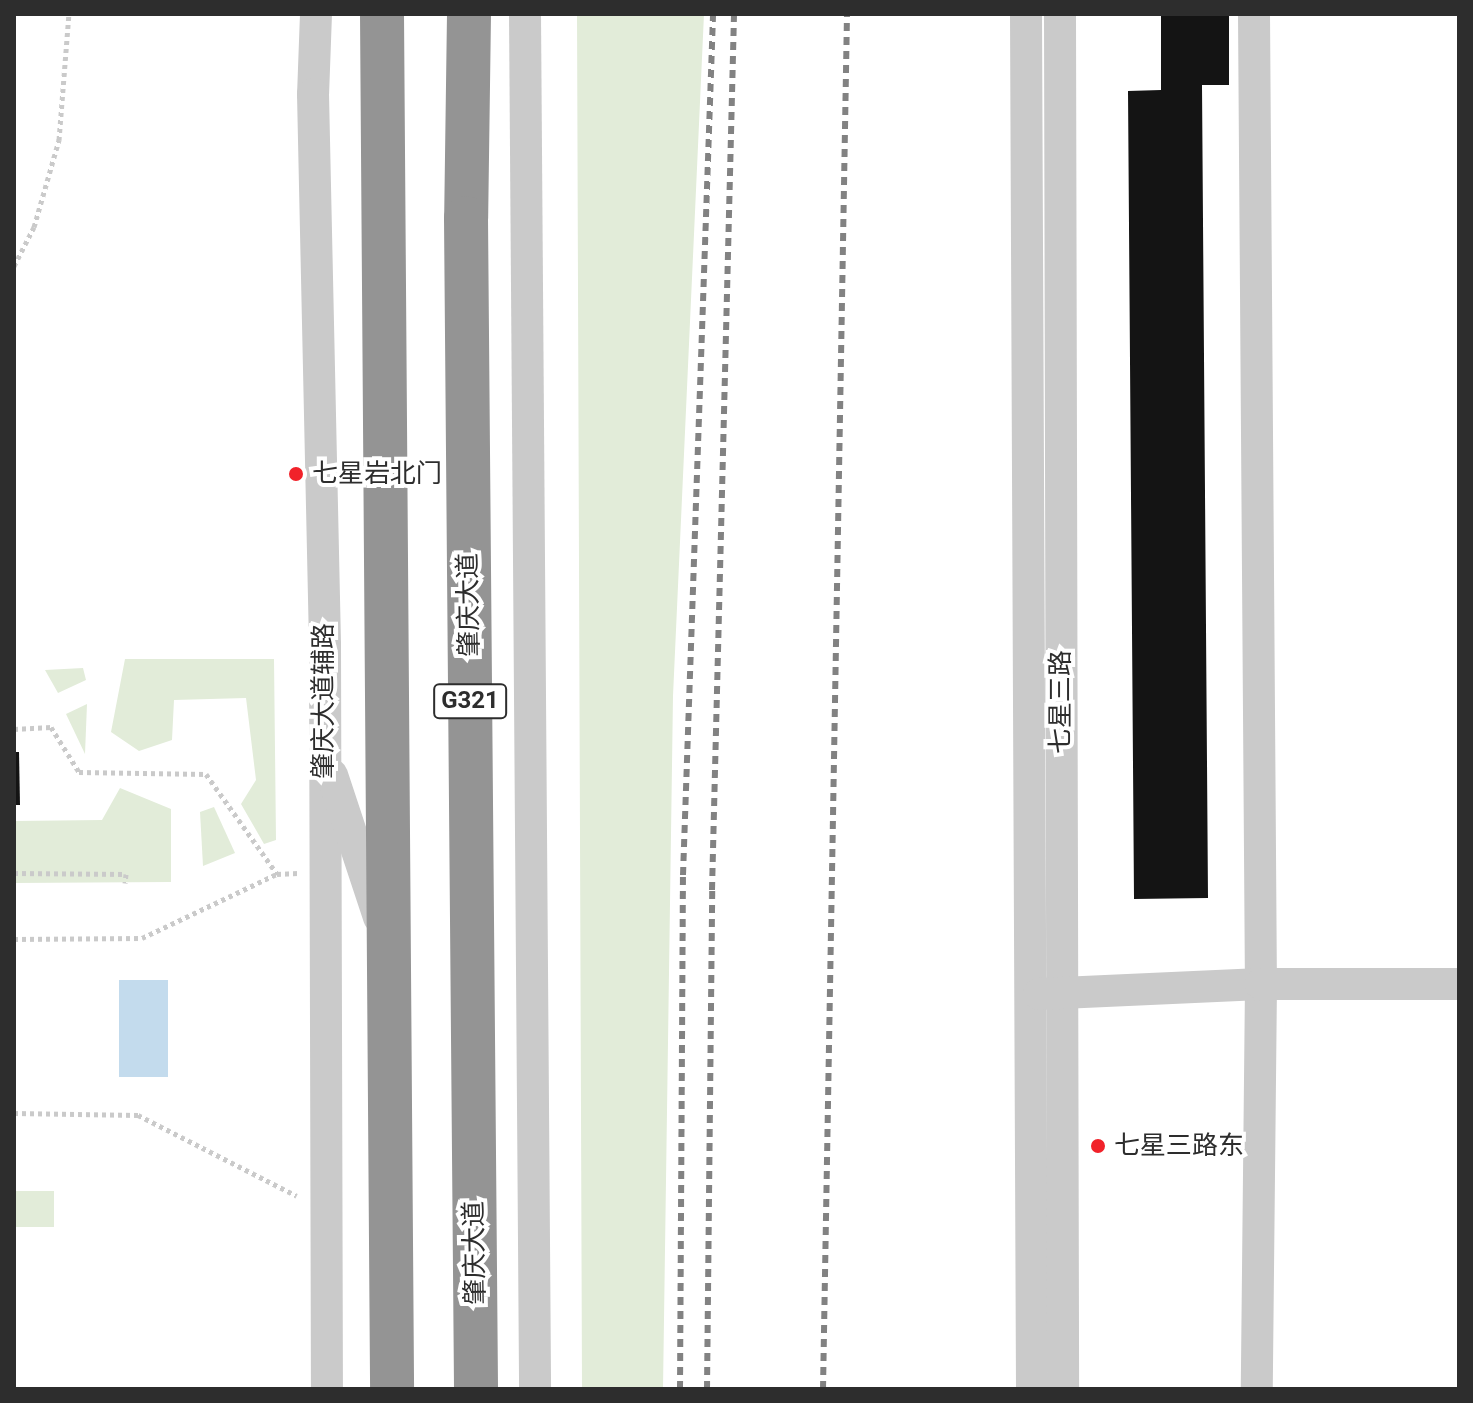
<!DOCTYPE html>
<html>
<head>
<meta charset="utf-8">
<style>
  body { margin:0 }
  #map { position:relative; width:1473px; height:1403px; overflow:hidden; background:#fff; font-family:Roboto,"Noto Sans SC",sans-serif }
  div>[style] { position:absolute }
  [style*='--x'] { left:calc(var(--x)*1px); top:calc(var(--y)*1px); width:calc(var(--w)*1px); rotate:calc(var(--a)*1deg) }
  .green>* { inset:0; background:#e2ecd9; transform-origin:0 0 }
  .water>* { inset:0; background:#c3dbed; transform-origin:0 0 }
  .building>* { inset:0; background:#141414 }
  .path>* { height:5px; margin-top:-2.5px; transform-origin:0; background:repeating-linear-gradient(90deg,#cacaca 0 4px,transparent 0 8px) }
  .minor>* { height:32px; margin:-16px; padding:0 16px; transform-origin:16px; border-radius:16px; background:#cacaca }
  .highway>* { height:44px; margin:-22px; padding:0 22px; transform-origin:22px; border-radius:22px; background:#949494 }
  .rail>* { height:6px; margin-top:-3px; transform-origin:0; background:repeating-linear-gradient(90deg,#828282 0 8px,transparent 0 14px) }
  .dots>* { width:22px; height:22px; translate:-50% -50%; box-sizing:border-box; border:4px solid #fff; border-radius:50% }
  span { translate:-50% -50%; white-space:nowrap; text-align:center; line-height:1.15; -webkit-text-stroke:8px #fff; paint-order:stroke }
  .shield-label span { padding:2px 6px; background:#fff; border:2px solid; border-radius:6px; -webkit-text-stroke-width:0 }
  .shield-label { font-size:24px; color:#2d2d2d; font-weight:700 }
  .poi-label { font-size:26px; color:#2d2d2d }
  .left { translate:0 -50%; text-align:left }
  .street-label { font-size:26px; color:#2d2d2d }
  .frame { position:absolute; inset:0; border:16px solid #2d2d2d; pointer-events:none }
</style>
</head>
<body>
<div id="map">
  <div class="green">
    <i style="clip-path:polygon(577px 14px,704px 14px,673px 696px,663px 1389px,582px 1389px)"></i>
    <i style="clip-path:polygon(125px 659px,274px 659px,276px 840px,264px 844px,241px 804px,256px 780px,246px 698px,174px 700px,172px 740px,139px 751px,111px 732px)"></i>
    <i style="clip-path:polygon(83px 668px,86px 680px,58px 693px,45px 670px)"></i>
    <i style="clip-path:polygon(87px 704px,85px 754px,66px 714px)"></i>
    <i style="clip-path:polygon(120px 788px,171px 809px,171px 882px,14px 883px,14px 821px,102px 820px)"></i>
    <i style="clip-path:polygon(214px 807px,235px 853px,203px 866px,200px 812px)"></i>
    <i style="left:14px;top:1191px;width:40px;height:36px"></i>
  </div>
  <div class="water">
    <i style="left:119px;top:980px;width:49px;height:97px"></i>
  </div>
  <div class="building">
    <i style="clip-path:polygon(1161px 14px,1229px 14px,1229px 85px,1202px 85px,1208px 898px,1134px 899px,1128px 91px,1161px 90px)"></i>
    <i style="clip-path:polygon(14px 752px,19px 752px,20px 805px,14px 805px)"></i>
  </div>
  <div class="path">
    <i style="--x:14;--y:266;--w:44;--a:-62.9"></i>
    <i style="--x:34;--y:227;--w:91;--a:-74"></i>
    <i style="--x:59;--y:140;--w:126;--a:-85.5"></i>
    <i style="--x:14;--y:729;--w:37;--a:-3"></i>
    <i style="--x:51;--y:727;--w:53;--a:58.1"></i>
    <i style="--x:79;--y:772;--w:127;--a:0.9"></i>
    <i style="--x:206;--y:774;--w:123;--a:54.6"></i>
    <i style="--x:14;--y:873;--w:112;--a:0.5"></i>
    <i style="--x:126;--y:874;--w:9;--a:96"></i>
    <i style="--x:14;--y:939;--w:128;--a:-0.4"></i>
    <i style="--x:142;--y:938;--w:149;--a:-25.4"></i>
    <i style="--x:277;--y:874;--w:21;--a:-3"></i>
    <i style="--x:14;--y:1113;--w:124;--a:0.9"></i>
    <i style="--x:138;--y:1115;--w:178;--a:27"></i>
  </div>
  <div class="minor">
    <i style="--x:316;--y:14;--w:80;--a:92.1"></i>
    <i style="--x:313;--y:94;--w:552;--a:88.75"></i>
    <i style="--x:325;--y:646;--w:743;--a:89.85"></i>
    <i style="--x:525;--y:14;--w:1375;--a:89.58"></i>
    <i style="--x:1026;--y:14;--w:1375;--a:89.75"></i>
    <i style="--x:1060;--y:14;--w:1375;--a:89.87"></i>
    <i style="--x:1254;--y:14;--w:970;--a:89.59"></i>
    <i style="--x:1261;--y:984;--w:405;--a:90.6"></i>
    <i style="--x:332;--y:775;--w:150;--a:71.7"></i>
    <i style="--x:1039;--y:994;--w:222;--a:-2.6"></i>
    <i style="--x:1261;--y:984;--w:198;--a:0"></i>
  </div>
  <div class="highway">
    <i style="--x:382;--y:14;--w:1375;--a:89.58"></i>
    <i style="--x:469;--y:14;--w:204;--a:90.8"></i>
    <i style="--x:466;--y:218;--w:1171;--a:89.51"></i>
  </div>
  <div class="rail">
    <i style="--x:680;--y:1389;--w:514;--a:-89.67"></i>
    <i style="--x:683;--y:875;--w:862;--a:-88"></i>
    <i style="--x:707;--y:1389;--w:499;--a:-89.4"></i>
    <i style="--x:712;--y:890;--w:876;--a:-88.56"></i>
    <i style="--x:823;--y:1389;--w:1375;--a:-89"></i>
  </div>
  <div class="dots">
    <i style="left:296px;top:474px;background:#f1222a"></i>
    <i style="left:1098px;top:1146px;background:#f1222a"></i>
  </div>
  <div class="shield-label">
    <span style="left:470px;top:701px">G321</span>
  </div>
  <div class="poi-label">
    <span class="left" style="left:312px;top:474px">七星岩北门</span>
    <span class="left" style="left:1114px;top:1146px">七星三路东</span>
  </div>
  <div class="street-label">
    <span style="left:469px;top:605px;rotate:-91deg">肇庆大道</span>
    <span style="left:324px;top:701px;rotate:-90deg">肇庆大道辅路</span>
    <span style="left:1061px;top:702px;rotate:-90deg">七星三路</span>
    <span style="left:475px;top:1253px;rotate:-91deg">肇庆大道</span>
  </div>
  <div class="frame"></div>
</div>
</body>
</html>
